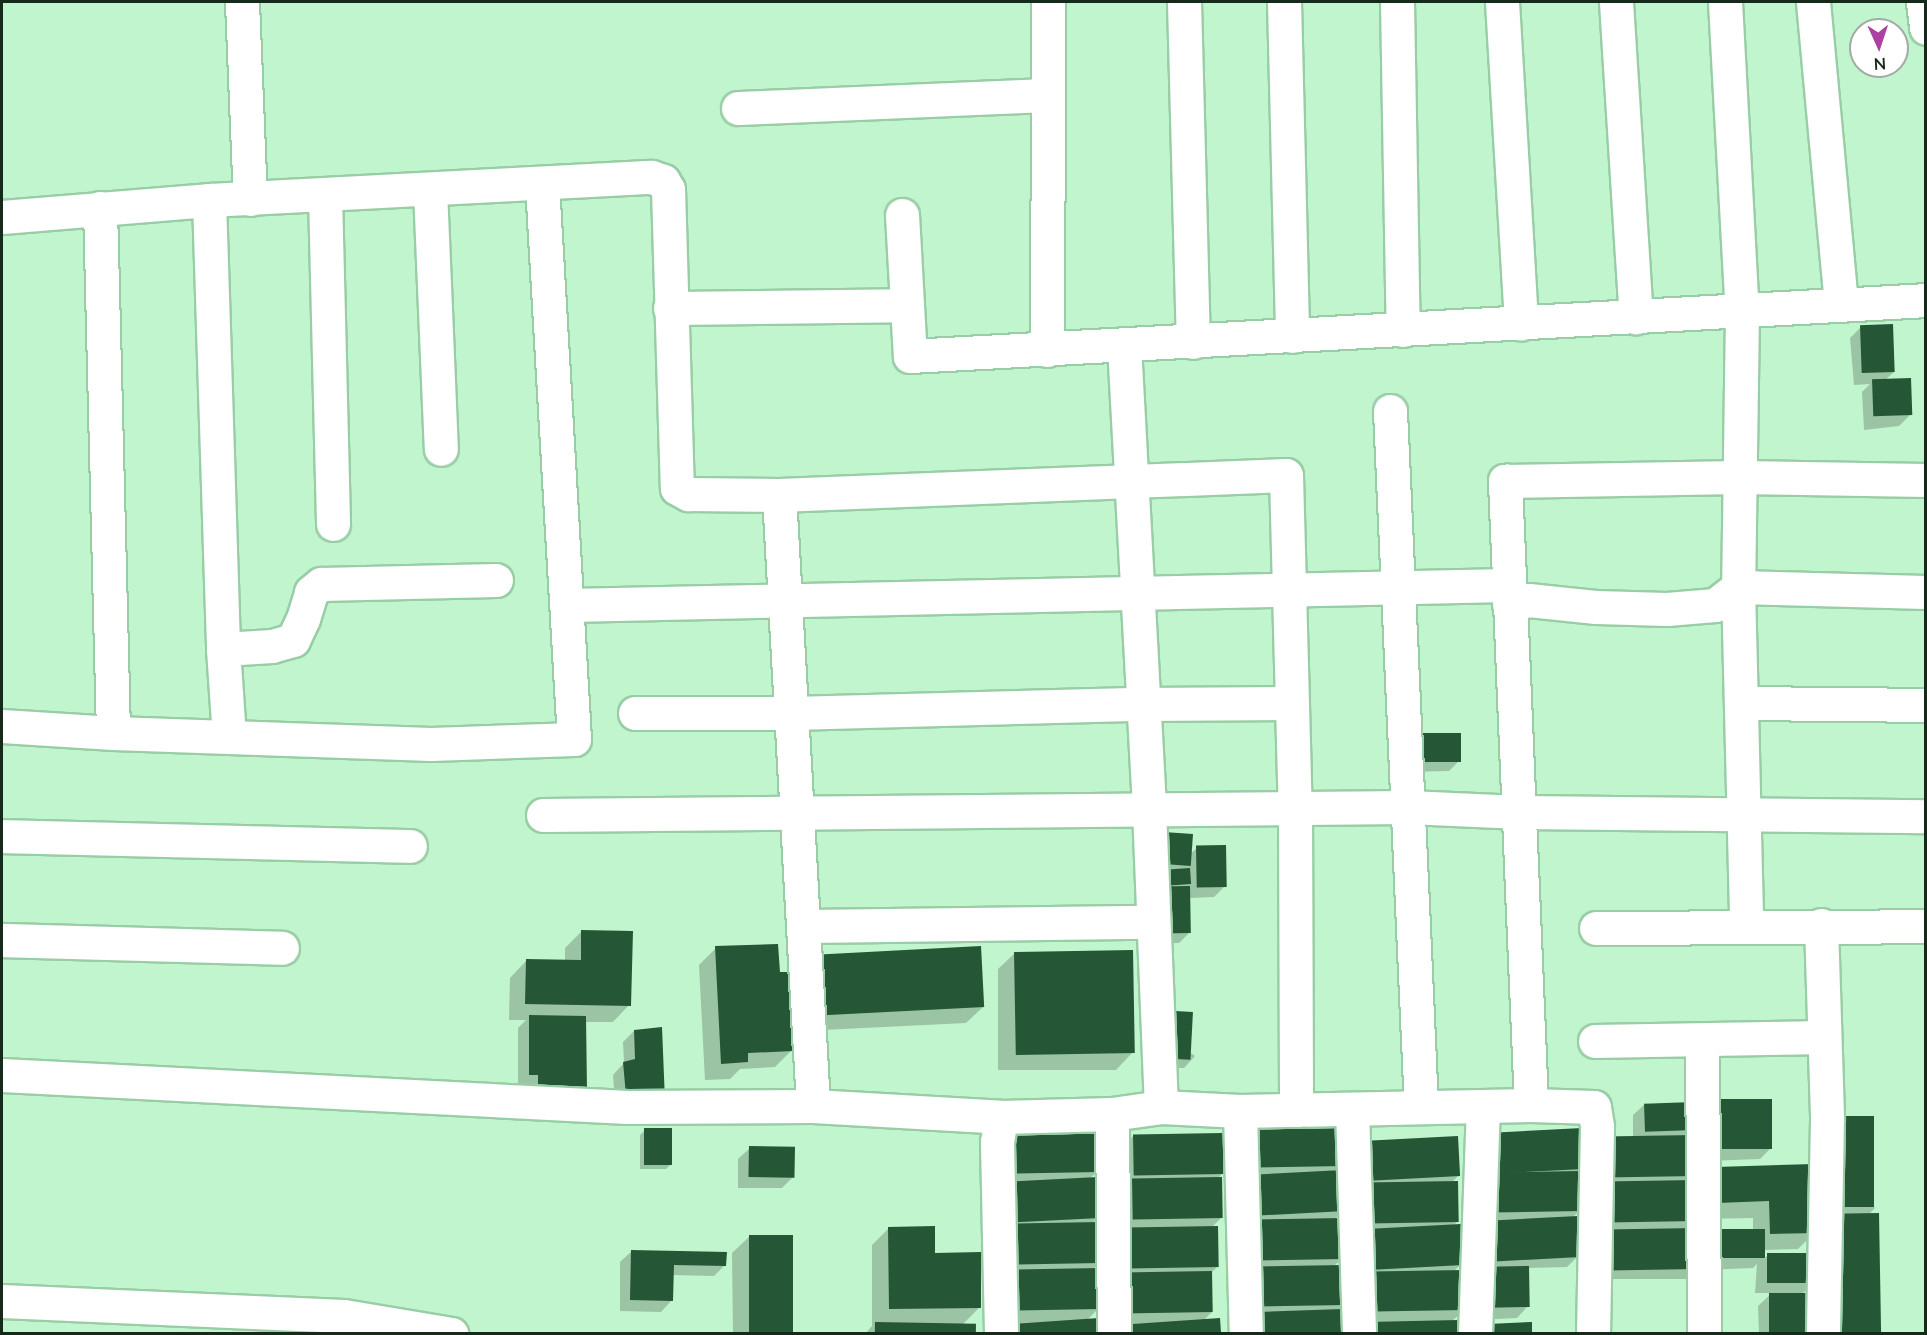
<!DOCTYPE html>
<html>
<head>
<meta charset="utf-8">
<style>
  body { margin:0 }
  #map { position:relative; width:1927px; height:1335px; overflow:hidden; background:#c1f5ce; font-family:Lato,sans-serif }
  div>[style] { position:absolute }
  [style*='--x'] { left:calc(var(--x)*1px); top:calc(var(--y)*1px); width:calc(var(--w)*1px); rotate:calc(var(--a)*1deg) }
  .shadow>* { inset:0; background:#0003 }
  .building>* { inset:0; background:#255635; transform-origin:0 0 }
  .roads { filter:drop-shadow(2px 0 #99cda6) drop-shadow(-2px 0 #99cda6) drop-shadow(0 2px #99cda6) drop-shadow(0 -2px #99cda6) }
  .minor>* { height:33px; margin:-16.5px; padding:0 16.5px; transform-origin:16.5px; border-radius:16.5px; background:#fff }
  span { translate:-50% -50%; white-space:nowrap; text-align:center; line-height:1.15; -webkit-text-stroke:6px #fff; paint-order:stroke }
  .frame { position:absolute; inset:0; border:3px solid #152a1b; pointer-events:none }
  .north { position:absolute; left:1849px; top:18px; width:60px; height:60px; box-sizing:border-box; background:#fff; border:2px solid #a1aaa4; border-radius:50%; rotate:177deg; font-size:16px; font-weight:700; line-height:24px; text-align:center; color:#152a1b }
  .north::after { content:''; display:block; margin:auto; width:21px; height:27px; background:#ad41a1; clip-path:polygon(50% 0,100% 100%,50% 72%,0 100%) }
</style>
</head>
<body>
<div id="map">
  <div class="shadow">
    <i style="clip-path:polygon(1861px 327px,1894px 372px,1884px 381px,1911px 414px,1899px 426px,1864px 430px,1862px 392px,1870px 384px,1854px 385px,1850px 338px)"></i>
    <i style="clip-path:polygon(1400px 746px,1460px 760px,1449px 771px,1401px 772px)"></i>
    <i style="clip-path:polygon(1197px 848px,1225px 886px,1214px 897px,1189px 898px,1190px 932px,1179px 943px,1148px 943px,1157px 871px,1190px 854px)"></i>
    <i style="clip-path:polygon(582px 931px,629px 1005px,613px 1022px,585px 1022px,585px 1089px,518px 1086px,518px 1028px,526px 1020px,509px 1020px,510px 978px,526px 961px,565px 962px,565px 948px)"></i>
    <i style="clip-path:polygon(716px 948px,779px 974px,792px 1050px,775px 1067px,740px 1069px,730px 1079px,705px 1080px,699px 965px)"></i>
    <i style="clip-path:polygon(1015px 953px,1132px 1053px,1116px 1070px,998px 1070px,998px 969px)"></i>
    <i style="clip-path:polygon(799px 972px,983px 1007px,966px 1023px,802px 1031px)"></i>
    <i style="clip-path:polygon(1146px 1023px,1195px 1056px,1184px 1068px,1151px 1068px)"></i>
    <i style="clip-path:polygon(661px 1028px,616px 1117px,613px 1075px,624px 1063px,623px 1042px,634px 1031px)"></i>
    <i style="clip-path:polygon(1771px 1101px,1771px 1148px,1760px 1159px,1706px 1161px)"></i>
    <i style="clip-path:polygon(1645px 1104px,1693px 1104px,1697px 1268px,1686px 1279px,1596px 1279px,1595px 1194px,1633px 1138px,1633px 1115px)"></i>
    <i style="clip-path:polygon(1341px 1127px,1343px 1210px,1334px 1220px,1342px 1258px,1334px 1266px,1344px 1305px,1338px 1311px,1250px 1316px,1241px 1140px)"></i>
    <i style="clip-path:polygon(evenodd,1825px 1129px,1875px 1208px,1868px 1215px,1880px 1334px,1759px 1334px,1758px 1306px,1772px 1293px,1755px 1293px,1757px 1264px,1753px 1268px,1703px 1270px,1753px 1231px,1753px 1218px,1700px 1219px,1699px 1185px,1813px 1166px,1815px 1232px,1798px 1249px,1764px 1250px,1764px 1259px,1768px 1255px,1816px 1254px,1825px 1129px,1815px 1281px,1815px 1294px,1802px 1294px,1815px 1281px)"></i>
    <i style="clip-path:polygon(645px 1130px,671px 1164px,666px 1169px,640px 1169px,640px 1135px)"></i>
    <i style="clip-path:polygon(1133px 1136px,1223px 1173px,1217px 1179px,1222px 1217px,1211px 1228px,1218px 1266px,1210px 1274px,1212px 1312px,1204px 1320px,1119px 1334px,1122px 1147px)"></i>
    <i style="clip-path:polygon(1481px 1142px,1582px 1168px,1578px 1173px,1579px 1211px,1572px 1218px,1578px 1256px,1567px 1267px,1527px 1268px,1528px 1306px,1517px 1318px,1475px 1320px)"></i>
    <i style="clip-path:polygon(995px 1146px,1097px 1172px,1089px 1179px,1098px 1217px,1092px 1224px,1099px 1263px,1092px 1270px,1099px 1308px,1088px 1319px,998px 1334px)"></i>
    <i style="clip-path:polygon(750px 1148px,793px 1177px,782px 1188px,738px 1188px,738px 1159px)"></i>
    <i style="clip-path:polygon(1357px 1150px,1458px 1176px,1452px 1182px,1458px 1221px,1453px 1226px,1461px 1264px,1454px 1271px,1464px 1310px,1451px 1322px,1458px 1334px,1362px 1321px)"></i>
    <i style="clip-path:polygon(889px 1228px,933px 1254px,979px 1308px,963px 1324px,974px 1334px,865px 1334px,872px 1326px,872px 1245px)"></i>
    <i style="clip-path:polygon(749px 1237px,792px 1334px,733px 1334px,732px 1253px)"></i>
    <i style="clip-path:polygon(632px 1251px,725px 1265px,714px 1276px,672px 1275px,672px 1300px,661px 1312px,620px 1311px,620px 1262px)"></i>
  </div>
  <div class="building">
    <i style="left:1893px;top:324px;width:48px;height:33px;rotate:88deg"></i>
    <i style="left:1911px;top:378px;width:37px;height:39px;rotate:88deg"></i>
    <i style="left:1411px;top:733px;width:50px;height:29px"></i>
    <i style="left:1193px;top:834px;width:32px;height:37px;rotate:94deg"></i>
    <i style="left:1226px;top:845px;width:42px;height:30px;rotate:89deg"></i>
    <i style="left:1190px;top:868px;width:16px;height:33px;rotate:86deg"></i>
    <i style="left:1190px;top:886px;width:47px;height:31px;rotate:89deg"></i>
    <i style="clip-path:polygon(581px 930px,633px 931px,631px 1006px,525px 1004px,526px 959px,581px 960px)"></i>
    <i style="clip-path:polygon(778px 944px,780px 972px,790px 972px,793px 1051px,748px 1053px,748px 1062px,721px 1064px,715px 946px)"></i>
    <i style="left:981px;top:946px;width:61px;height:166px;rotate:87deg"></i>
    <i style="left:1133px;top:950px;width:103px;height:119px;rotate:89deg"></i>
    <i style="left:1157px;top:1010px;width:36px;height:48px;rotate:3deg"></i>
    <i style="clip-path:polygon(529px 1015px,586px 1016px,587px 1090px,538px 1094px,538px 1075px,529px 1075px)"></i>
    <i style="clip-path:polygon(662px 1027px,665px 1101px,627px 1107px,623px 1062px,635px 1059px,634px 1030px)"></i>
    <i style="left:1772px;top:1099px;width:50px;height:54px;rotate:90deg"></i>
    <i style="left:1694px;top:1102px;width:28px;height:50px;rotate:88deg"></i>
    <i style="left:1836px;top:1116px;width:38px;height:91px"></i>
    <i style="left:1343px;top:1126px;width:40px;height:91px;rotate:89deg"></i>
    <i style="left:644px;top:1128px;width:28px;height:37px"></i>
    <i style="left:1582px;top:1128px;width:41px;height:90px;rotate:87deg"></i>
    <i style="left:1097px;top:1132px;width:40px;height:91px;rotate:89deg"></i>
    <i style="left:1223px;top:1133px;width:41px;height:90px;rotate:89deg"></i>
    <i style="left:1695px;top:1135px;width:41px;height:91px;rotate:89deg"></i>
    <i style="left:1458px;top:1136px;width:40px;height:91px;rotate:87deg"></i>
    <i style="left:749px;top:1146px;width:46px;height:31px;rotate:1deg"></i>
    <i style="clip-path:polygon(1815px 1164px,1817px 1233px,1770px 1234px,1769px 1201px,1717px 1203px,1716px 1167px)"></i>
    <i style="left:1343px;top:1170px;width:41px;height:90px;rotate:87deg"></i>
    <i style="left:1579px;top:1171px;width:40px;height:90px;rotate:89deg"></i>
    <i style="left:1098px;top:1177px;width:41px;height:90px;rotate:87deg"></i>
    <i style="left:1222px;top:1177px;width:41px;height:90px;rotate:89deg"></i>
    <i style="left:1696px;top:1180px;width:41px;height:91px;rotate:89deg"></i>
    <i style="left:1458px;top:1181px;width:41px;height:91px;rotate:89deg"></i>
    <i style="left:1879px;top:1213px;width:121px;height:47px;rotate:89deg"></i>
    <i style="left:1578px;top:1216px;width:41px;height:90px;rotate:87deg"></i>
    <i style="left:1343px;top:1218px;width:41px;height:91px;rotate:89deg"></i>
    <i style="left:1100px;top:1222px;width:41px;height:91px;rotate:89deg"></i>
    <i style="left:1461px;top:1224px;width:41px;height:90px;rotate:87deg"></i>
    <i style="clip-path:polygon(935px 1226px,935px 1253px,981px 1252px,981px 1308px,889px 1309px,888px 1227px)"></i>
    <i style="left:1218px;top:1226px;width:41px;height:90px;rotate:89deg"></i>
    <i style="left:1697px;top:1228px;width:41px;height:91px;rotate:89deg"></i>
    <i style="left:1765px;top:1229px;width:29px;height:50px;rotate:90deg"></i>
    <i style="left:749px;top:1235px;width:44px;height:99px"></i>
    <i style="clip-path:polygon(631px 1250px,727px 1252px,726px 1266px,674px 1265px,673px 1301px,630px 1300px)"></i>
    <i style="left:1767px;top:1253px;width:50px;height:30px"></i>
    <i style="left:1344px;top:1265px;width:40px;height:91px;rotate:89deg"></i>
    <i style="left:1529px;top:1266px;width:41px;height:43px;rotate:89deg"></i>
    <i style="left:1100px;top:1268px;width:41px;height:91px;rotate:89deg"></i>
    <i style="left:1464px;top:1270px;width:40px;height:91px;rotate:89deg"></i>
    <i style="left:1212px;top:1271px;width:41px;height:91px;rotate:89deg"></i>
    <i style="left:1769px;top:1293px;width:46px;height:41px"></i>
    <i style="left:1343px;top:1309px;width:25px;height:90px;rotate:88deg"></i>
    <i style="left:1099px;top:1318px;width:16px;height:90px;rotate:86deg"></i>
    <i style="left:1220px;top:1318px;width:16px;height:91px;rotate:86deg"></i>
    <i style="clip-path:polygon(1459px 1320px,1459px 1334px,1368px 1334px,1368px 1322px)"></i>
    <i style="left:875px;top:1322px;width:101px;height:12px;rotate:1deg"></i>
    <i style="clip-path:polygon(1532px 1322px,1532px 1334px,1488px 1334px,1488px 1324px)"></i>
  </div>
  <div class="roads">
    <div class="minor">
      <i style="--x:242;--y:2;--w:197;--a:87.7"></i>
      <i style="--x:1184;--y:2;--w:340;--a:88.5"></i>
      <i style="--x:1284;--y:2;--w:334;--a:88.6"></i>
      <i style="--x:1397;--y:2;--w:328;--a:89"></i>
      <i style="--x:1502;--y:2;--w:322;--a:86.6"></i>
      <i style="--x:1616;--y:2;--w:316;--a:86.4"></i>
      <i style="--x:1725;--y:2;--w:309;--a:86.9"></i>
      <i style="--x:1742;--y:311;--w:276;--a:90.8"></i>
      <i style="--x:1738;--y:587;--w:338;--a:88.6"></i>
      <i style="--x:1813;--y:2;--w:304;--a:84.7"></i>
      <i style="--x:1923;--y:2;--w:26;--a:83"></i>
      <i style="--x:738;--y:108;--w:310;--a:-2.4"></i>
      <i style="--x:430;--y:190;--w:259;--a:87.6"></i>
      <i style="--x:325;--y:195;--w:329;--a:88.6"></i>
      <i style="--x:209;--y:200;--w:449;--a:88.2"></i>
      <i style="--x:223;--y:649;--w:87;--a:86.1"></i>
      <i style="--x:100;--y:208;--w:525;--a:88.58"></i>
      <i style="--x:902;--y:215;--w:141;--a:86.8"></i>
      <i style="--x:910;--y:356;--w:1018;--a:-3.15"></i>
      <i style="--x:2;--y:217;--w:208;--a:-4.7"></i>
      <i style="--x:209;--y:200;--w:443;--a:-3"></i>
      <i style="--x:651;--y:177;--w:13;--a:18"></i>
      <i style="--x:663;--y:181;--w:9;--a:58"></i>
      <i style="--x:668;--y:189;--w:299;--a:88.3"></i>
      <i style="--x:677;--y:488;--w:13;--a:29"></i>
      <i style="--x:688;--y:494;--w:91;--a:0.6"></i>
      <i style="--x:779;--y:495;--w:507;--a:-2.26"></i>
      <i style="--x:1286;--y:475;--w:335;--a:88.5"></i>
      <i style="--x:1295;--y:810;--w:300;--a:89.8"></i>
      <i style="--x:670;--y:308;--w:237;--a:-0.7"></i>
      <i style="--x:1124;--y:345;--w:465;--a:86.9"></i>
      <i style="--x:1149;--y:809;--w:298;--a:87.7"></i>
      <i style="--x:1047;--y:350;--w:348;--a:-89.8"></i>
      <i style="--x:1390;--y:411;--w:697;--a:87.45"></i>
      <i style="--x:779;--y:495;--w:612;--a:86.81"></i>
      <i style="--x:1509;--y:604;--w:20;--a:-11"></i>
      <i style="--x:1529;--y:600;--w:67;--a:6"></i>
      <i style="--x:1596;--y:607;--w:71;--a:1.6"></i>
      <i style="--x:1667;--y:609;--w:48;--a:-4.8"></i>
      <i style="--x:1715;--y:605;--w:29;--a:-38"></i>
      <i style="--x:1738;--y:587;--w:188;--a:1.5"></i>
      <i style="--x:568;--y:605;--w:940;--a:-1.22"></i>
      <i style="--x:223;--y:649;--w:49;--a:-3.5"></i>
      <i style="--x:272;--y:646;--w:22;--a:-16"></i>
      <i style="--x:293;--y:640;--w:23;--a:-65"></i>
      <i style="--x:303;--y:619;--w:28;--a:-73"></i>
      <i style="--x:311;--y:592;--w:13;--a:-39"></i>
      <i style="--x:321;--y:584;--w:175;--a:-1.3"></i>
      <i style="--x:1742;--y:703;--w:184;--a:0.6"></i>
      <i style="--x:635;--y:713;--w:156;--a:0"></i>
      <i style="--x:791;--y:713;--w:350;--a:-1.5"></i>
      <i style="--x:1141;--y:704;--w:150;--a:-0.4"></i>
      <i style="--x:2;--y:726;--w:111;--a:3.6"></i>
      <i style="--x:113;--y:733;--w:318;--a:2"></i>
      <i style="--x:431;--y:744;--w:143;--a:-2"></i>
      <i style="--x:574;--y:739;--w:556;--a:-93.3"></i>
      <i style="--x:543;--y:815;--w:865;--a:-0.53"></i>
      <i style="--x:1408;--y:807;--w:112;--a:2.6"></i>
      <i style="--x:1520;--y:812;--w:406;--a:0.6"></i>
      <i style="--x:2;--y:836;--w:408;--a:1.4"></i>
      <i style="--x:1821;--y:925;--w:195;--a:88.2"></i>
      <i style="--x:1827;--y:1120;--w:214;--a:91.1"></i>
      <i style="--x:803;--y:926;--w:349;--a:-0.7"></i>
      <i style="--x:1596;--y:928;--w:330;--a:-0.3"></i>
      <i style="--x:2;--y:940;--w:280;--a:1.6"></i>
      <i style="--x:1595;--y:1041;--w:229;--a:-1"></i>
      <i style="--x:1702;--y:1041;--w:293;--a:89.6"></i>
      <i style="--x:2;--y:1075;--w:626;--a:2.93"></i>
      <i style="--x:627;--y:1107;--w:186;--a:-0.3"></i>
      <i style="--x:813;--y:1106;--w:188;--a:3.3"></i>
      <i style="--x:1001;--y:1117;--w:111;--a:-1.5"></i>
      <i style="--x:1112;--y:1114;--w:49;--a:-8.1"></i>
      <i style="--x:1161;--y:1107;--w:79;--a:2.9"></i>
      <i style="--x:1240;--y:1111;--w:291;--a:-1.2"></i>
      <i style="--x:1531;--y:1105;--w:63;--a:1.8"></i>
      <i style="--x:1594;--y:1107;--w:20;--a:81"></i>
      <i style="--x:1597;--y:1127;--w:207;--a:91.1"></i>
      <i style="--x:1531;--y:1105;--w:625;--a:-92.39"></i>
      <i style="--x:1505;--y:481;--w:235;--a:-1"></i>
      <i style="--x:1740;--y:477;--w:186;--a:0.9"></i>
      <i style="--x:1352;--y:1109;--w:225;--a:88.2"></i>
      <i style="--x:1240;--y:1111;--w:223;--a:88.5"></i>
      <i style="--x:1112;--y:1114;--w:220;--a:89.5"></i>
      <i style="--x:1001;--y:1117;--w:25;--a:99"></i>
      <i style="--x:997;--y:1142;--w:192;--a:88.8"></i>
      <i style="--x:2;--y:1301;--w:342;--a:2.5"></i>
      <i style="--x:344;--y:1316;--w:109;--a:9.5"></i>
      <i style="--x:1475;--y:1334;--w:228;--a:-88"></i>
    </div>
  </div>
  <div class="frame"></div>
  <div class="north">N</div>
</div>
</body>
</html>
